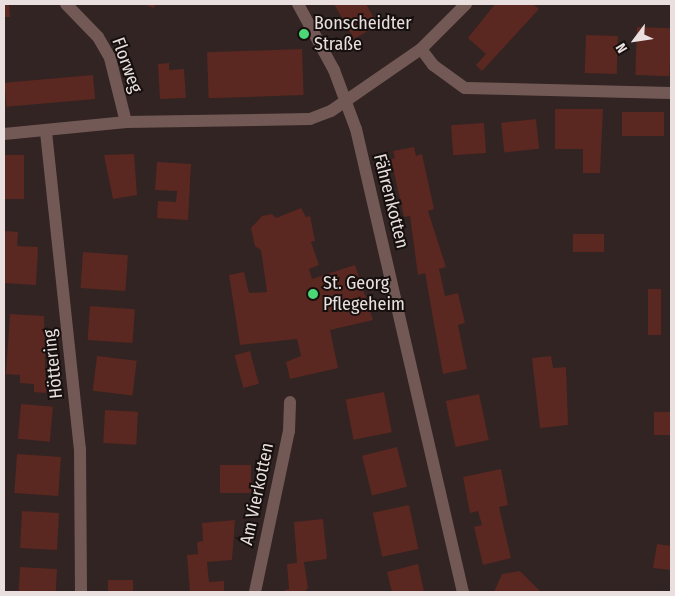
<!DOCTYPE html>
<html>
<head>
<meta charset="utf-8">
<style>
  body { margin:0 }
  #map { position:relative; width:675px; height:596px; overflow:hidden; background:#312422; font-family:"Fira Sans Condensed",sans-serif }
  div>[style] { position:absolute }
  [style*='--x'] { left:calc(var(--x)*1px); top:calc(var(--y)*1px); width:calc(var(--w)*1px); rotate:calc(var(--a)*1deg) }
  .building>* { inset:0; background:#5b2721; transform-origin:0 0 }
  .minor>* { height:12px; margin:-6px; padding:0 6px; transform-origin:6px; border-radius:6px; background:#735955 }
  .dots>* { width:14px; height:14px; translate:-50% -50%; box-sizing:border-box; border:2px solid #150f0e; border-radius:50% }
  span { translate:-50% -50%; white-space:nowrap; text-align:center; line-height:1.15; -webkit-text-stroke:4px #150f0e; paint-order:stroke }
  .poi-label { font-size:18px; color:#e9dfde }
  .left { translate:0 -50%; text-align:left }
  .street-label { font-size:18px; color:#e9dfde }
  .frame { position:absolute; inset:0; border:5px solid #e9dfde; pointer-events:none }
  .north { position:absolute; left:610px; top:15px; width:50px; height:50px; -webkit-text-stroke:4px #150f0e; paint-order:stroke; rotate:239deg; font-size:14px; font-weight:700; line-height:20px; text-align:center; color:#e9dfde }
  .north::after { content:''; display:block; margin:auto; width:18px; height:22px; background:#e9dfde; clip-path:polygon(50% 0,100% 100%,50% 72%,0 100%) }
</style>
</head>
<body>
<div id="map">
  <div class="building">
    <i style="clip-path:polygon(4px 4px,9px 4px,10px 17px,4px 17px)"></i>
    <i style="clip-path:polygon(143px 4px,155px 4px,154px 8px)"></i>
    <i style="clip-path:polygon(334px 4px,366px 4px,378px 25px,354px 39px)"></i>
    <i style="clip-path:polygon(495px 4px,533px 4px,539px 9px,482px 71px,476px 65px,486px 54px,468px 38px)"></i>
    <i style="left:637px;top:27px;width:34px;height:48px;rotate:2deg"></i>
    <i style="left:586px;top:35px;width:32px;height:38px;rotate:2deg"></i>
    <i style="left:302px;top:49px;width:46px;height:95px;rotate:88deg"></i>
    <i style="clip-path:polygon(169px 63px,169px 70px,184px 69px,186px 98px,160px 99px,158px 64px)"></i>
    <i style="left:93px;top:75px;width:24px;height:89px;rotate:85deg"></i>
    <i style="clip-path:polygon(555px 109px,603px 109px,600px 173px,583px 173px,583px 149px,555px 149px)"></i>
    <i style="left:622px;top:112px;width:42px;height:24px"></i>
    <i style="left:536px;top:119px;width:30px;height:35px;rotate:84deg"></i>
    <i style="left:484px;top:123px;width:30px;height:33px;rotate:86deg"></i>
    <i style="clip-path:polygon(414px 147px,416px 156px,422px 154px,434px 209px,428px 211px,446px 267px,439px 269px,445px 296px,458px 293px,465px 323px,458px 325px,467px 369px,443px 374px,425px 273px,418px 275px,410px 216px,404px 217px,391px 159px,395px 158px,393px 151px)"></i>
    <i style="clip-path:polygon(134px 154px,137px 195px,113px 199px,104px 155px)"></i>
    <i style="left:4px;top:155px;width:20px;height:44px"></i>
    <i style="clip-path:polygon(157px 162px,191px 164px,188px 220px,157px 218px,158px 201px,176px 202px,177px 191px,155px 190px)"></i>
    <i style="clip-path:polygon(301px 208px,306px 217px,310px 216px,315px 241px,311px 242px,319px 265px,309px 269px,312px 279px,355px 265px,373px 320px,330px 330px,338px 368px,290px 379px,286px 362px,301px 356px,297px 339px,240px 345px,229px 275px,244px 272px,249px 293px,267px 292px,261px 250px,255px 246px,251px 228px,262px 216px,272px 214px,276px 218px)"></i>
    <i style="clip-path:polygon(4px 231px,18px 232px,17px 246px,38px 247px,36px 285px,4px 283px)"></i>
    <i style="left:573px;top:234px;width:31px;height:18px"></i>
    <i style="left:83px;top:252px;width:45px;height:36px;rotate:4deg"></i>
    <i style="left:648px;top:289px;width:13px;height:46px"></i>
    <i style="left:90px;top:306px;width:45px;height:34px;rotate:4deg"></i>
    <i style="clip-path:polygon(10px 314px,44px 316px,46px 393px,34px 392px,34px 384px,20px 383px,20px 375px,6px 374px)"></i>
    <i style="left:250px;top:351px;width:34px;height:16px;rotate:75deg"></i>
    <i style="left:97px;top:356px;width:40px;height:35px;rotate:7deg"></i>
    <i style="clip-path:polygon(551px 356px,553px 368px,566px 367px,568px 425px,540px 428px,532px 358px)"></i>
    <i style="left:384px;top:392px;width:41px;height:39px;rotate:79deg"></i>
    <i style="left:479px;top:394px;width:47px;height:34px;rotate:78deg"></i>
    <i style="left:21px;top:404px;width:32px;height:35px;rotate:5deg"></i>
    <i style="left:105px;top:410px;width:33px;height:33px;rotate:3deg"></i>
    <i style="left:671px;top:412px;width:23px;height:17px;rotate:90deg"></i>
    <i style="left:397px;top:447px;width:41px;height:36px;rotate:76deg"></i>
    <i style="left:17px;top:454px;width:44px;height:39px;rotate:4deg"></i>
    <i style="left:251px;top:465px;width:28px;height:31px;rotate:90deg"></i>
    <i style="clip-path:polygon(501px 469px,508px 505px,499px 507px,511px 558px,483px 565px,474px 527px,482px 525px,478px 511px,470px 513px,463px 477px)"></i>
    <i style="left:409px;top:505px;width:45px;height:37px;rotate:78deg"></i>
    <i style="left:22px;top:511px;width:37px;height:37px;rotate:3deg"></i>
    <i style="clip-path:polygon(323px 519px,327px 559px,304px 562px,308px 588px,304px 592px,280px 592px,289px 589px,287px 564px,297px 563px,294px 522px)"></i>
    <i style="clip-path:polygon(235px 520px,232px 560px,207px 562px,209px 582px,224px 581px,224px 592px,190px 592px,187px 555px,198px 554px,197px 542px,203px 541px,202px 523px)"></i>
    <i style="clip-path:polygon(657px 544px,671px 546px,671px 570px,653px 568px)"></i>
    <i style="clip-path:polygon(418px 564px,424px 592px,392px 592px,387px 572px)"></i>
    <i style="left:20px;top:567px;width:37px;height:25px;rotate:3deg"></i>
    <i style="clip-path:polygon(520px 571px,541px 592px,494px 592px,502px 574px)"></i>
    <i style="left:108px;top:580px;width:25px;height:12px"></i>
  </div>
  <div class="minor">
    <i style="--x:66;--y:4;--w:46;--a:45.9"></i>
    <i style="--x:98;--y:37;--w:24;--a:60"></i>
    <i style="--x:110;--y:58;--w:66;--a:76"></i>
    <i style="--x:298;--y:4;--w:75;--a:61.4"></i>
    <i style="--x:334;--y:70;--w:63;--a:69.6"></i>
    <i style="--x:356;--y:129;--w:475;--a:77"></i>
    <i style="--x:421;--y:49;--w:64;--a:-45"></i>
    <i style="--x:46;--y:132;--w:319;--a:83.9"></i>
    <i style="--x:80;--y:449;--w:143;--a:89.6"></i>
    <i style="--x:4;--y:134;--w:123;--a:-5.6"></i>
    <i style="--x:126;--y:122;--w:184;--a:-0.9"></i>
    <i style="--x:310;--y:119;--w:22;--a:-21"></i>
    <i style="--x:331;--y:111;--w:109;--a:-34.6"></i>
    <i style="--x:421;--y:49;--w:20;--a:53"></i>
    <i style="--x:433;--y:65;--w:39;--a:36"></i>
    <i style="--x:465;--y:88;--w:206;--a:1.4"></i>
    <i style="--x:255;--y:592;--w:165;--a:-78.1"></i>
    <i style="--x:289;--y:431;--w:29;--a:-88"></i>
  </div>
  <div class="dots">
    <i style="left:304px;top:34px;background:#4bd677"></i>
    <i style="left:313px;top:294px;background:#4bd677"></i>
  </div>
  <div class="poi-label">
    <span class="left" style="left:314px;top:34px">Bonscheidter<br>Straße</span>
    <span class="left" style="left:323px;top:294px">St. Georg<br>Pflegeheim</span>
  </div>
  <div class="street-label">
    <span style="left:127px;top:65px;rotate:70deg">Florweg</span>
    <span style="left:391px;top:201px;rotate:76deg">Fährenkotten</span>
    <span style="left:53px;top:364px;rotate:-96deg">Höttering</span>
    <span style="left:257px;top:494px;rotate:-78deg">Am Vierkotten</span>
  </div>
  <div class="frame"></div>
  <div class="north">N</div>
</div>
</body>
</html>
